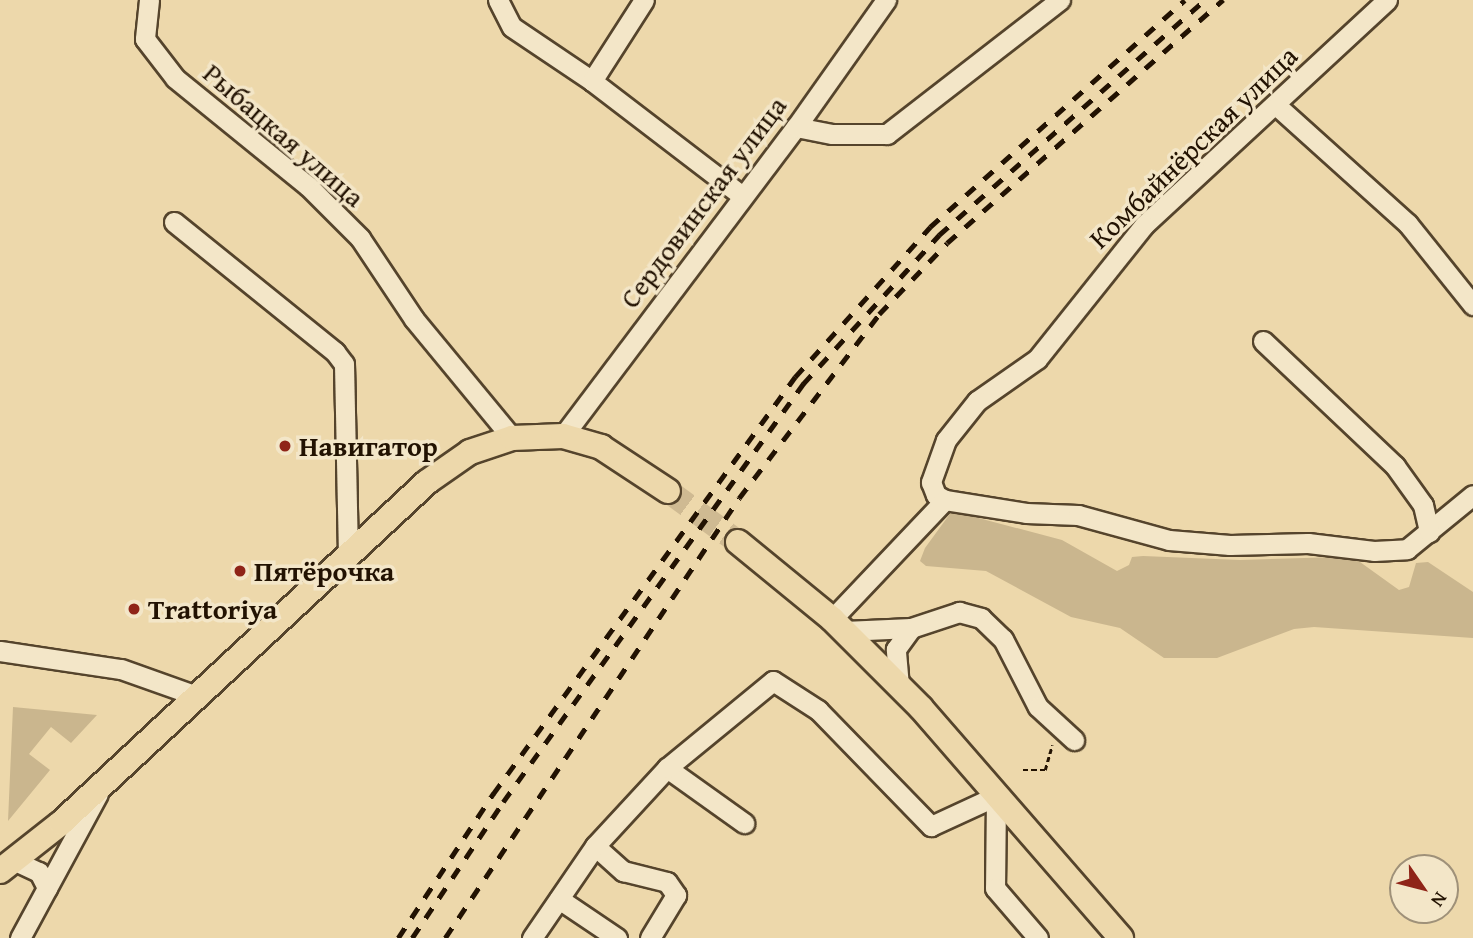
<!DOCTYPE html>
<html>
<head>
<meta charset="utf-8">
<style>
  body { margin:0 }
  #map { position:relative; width:1473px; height:938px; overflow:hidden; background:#edd8ab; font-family:"Gentium Book Plus",serif }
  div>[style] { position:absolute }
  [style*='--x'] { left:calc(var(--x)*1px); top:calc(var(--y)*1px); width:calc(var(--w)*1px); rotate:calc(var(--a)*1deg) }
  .green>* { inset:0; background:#cab68e }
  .major-tunnel>* { height:24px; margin-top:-12px; transform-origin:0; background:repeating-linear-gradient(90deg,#cfba92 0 24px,transparent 0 36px) }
  .path>* { height:2.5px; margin-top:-1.25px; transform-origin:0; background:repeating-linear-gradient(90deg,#221202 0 5px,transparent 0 8.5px) }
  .roads { filter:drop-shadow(2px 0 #55442c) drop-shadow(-2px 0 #55442c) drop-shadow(0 2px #55442c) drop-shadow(0 -2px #55442c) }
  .minor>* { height:19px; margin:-9.5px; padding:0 9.5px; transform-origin:9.5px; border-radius:9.5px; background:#f3e6c8 }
  .major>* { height:24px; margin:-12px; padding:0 12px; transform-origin:12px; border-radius:12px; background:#edd8ab }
  .rail>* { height:4.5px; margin-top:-2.25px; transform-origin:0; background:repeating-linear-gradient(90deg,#221202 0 12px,transparent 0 24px) }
  .dots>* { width:19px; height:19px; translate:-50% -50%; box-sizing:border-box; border:4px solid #f3e6c8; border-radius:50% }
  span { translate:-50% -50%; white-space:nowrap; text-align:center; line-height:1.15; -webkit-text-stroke:7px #f3e6c8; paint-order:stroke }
  .street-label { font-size:28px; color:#221202 }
  .poi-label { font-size:28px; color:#221202; font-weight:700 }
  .left { translate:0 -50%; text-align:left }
  .north { position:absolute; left:1389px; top:854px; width:70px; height:70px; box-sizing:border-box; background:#f3e6c8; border:2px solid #9f9179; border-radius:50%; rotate:125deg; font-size:19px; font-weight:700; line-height:28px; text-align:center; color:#221202 }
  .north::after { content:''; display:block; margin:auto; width:24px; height:32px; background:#8f2418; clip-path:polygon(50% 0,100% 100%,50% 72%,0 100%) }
</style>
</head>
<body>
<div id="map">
  <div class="green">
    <i style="clip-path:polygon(952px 511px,1062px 540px,1117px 571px,1129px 565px,1132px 557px,1143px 556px,1240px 560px,1338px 557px,1360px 562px,1399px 590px,1409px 587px,1416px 563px,1428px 562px,1473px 592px,1473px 638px,1314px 627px,1294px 629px,1217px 658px,1164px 658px,1120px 628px,1071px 617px,986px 571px,926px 566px,920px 561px,925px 548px)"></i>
    <i style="clip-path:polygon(13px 707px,97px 715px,71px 743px,51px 727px,29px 754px,50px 770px,8px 821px)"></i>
  </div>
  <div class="major-tunnel">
    <i style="--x:668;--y:491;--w:87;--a:36.1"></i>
  </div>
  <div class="path">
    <i style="--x:1023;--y:770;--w:22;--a:0"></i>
    <i style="--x:1045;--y:770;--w:26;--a:-74"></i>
  </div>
  <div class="roads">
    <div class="minor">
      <i style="--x:149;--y:0;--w:39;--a:96"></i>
      <i style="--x:145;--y:39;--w:49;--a:52.4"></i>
      <i style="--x:175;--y:78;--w:171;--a:39.1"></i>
      <i style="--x:308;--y:186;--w:74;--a:45"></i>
      <i style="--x:360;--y:238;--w:97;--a:56.3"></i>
      <i style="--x:414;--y:319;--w:154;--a:50.5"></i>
      <i style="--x:498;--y:0;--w:30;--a:63"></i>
      <i style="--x:512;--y:27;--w:97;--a:34"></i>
      <i style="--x:592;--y:81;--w:188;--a:37.4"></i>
      <i style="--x:1387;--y:0;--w:331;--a:137.2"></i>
      <i style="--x:1144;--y:225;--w:171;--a:128.6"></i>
      <i style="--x:1037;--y:359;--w:73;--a:145"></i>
      <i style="--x:977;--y:401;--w:50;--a:128.5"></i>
      <i style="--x:946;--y:440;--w:45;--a:109.7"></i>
      <i style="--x:931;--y:482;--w:14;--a:69"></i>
      <i style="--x:936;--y:495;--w:10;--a:29"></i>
      <i style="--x:945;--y:500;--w:82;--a:9.1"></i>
      <i style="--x:1026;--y:513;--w:52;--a:2.2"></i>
      <i style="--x:1078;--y:515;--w:94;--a:15.4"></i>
      <i style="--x:1169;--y:540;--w:61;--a:4.7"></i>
      <i style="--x:1230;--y:545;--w:78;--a:-1.5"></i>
      <i style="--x:1308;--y:543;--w:66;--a:6.9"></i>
      <i style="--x:1374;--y:551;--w:33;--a:-3"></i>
      <i style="--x:1407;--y:549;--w:85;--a:-39.3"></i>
      <i style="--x:592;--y:81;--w:96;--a:-57.3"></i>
      <i style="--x:1277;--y:106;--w:176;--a:42"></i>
      <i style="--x:1408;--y:224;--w:104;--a:51.3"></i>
      <i style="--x:796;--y:127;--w:37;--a:11"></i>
      <i style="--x:832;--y:134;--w:55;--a:0"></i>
      <i style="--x:887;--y:134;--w:219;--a:-37.8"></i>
      <i style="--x:174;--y:222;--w:207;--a:38.9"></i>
      <i style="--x:335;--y:352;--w:15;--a:53"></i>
      <i style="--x:344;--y:364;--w:192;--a:88.8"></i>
      <i style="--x:1263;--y:341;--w:182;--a:43.4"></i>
      <i style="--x:1395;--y:466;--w:48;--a:54.3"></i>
      <i style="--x:1423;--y:505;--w:28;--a:77"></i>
      <i style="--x:563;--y:436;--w:387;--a:-53"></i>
      <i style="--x:796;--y:127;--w:156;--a:-54.7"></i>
      <i style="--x:832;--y:619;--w:164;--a:-46.5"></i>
      <i style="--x:844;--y:631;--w:67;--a:-2.6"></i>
      <i style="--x:0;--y:651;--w:122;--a:8.5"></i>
      <i style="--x:121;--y:669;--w:81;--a:19.6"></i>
      <i style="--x:899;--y:686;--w:37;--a:-95"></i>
      <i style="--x:896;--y:649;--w:26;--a:-54"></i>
      <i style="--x:911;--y:628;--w:51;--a:-18.4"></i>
      <i style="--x:959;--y:612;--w:23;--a:15"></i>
      <i style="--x:981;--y:618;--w:30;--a:44"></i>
      <i style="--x:1003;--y:639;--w:76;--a:62.8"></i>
      <i style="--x:1038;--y:707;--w:49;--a:42.5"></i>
      <i style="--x:667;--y:768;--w:95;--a:35.5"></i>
      <i style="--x:595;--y:846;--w:38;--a:42"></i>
      <i style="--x:623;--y:871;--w:45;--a:14"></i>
      <i style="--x:667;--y:882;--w:16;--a:55"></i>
      <i style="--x:676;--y:895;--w:50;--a:121.2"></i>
      <i style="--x:15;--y:861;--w:26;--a:25"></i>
      <i style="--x:39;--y:872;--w:18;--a:63"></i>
      <i style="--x:559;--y:899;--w:70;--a:33.9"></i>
      <i style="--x:20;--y:938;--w:164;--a:-61.6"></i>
      <i style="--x:532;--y:938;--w:112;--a:-55.6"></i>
      <i style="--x:595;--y:846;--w:106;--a:-47.3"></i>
      <i style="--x:667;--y:768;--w:137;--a:-39.4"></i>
      <i style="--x:773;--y:681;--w:54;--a:32.8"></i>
      <i style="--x:818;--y:710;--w:162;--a:45.8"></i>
      <i style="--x:931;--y:826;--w:72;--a:-24.8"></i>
      <i style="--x:996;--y:796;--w:92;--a:90.6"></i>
      <i style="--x:995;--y:888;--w:66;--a:49.3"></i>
    </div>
    <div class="major">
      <i style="--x:738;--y:542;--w:122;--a:39.3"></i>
      <i style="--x:832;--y:619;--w:126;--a:45"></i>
      <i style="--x:921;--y:708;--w:305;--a:49"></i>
      <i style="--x:0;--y:871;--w:78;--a:-38.2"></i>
      <i style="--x:61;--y:823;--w:500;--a:-42.97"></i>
      <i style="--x:427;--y:482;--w:52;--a:-34.9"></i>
      <i style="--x:470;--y:452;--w:44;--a:-18.4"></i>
      <i style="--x:512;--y:438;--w:51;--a:-2.2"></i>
      <i style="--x:563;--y:436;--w:40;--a:16"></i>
      <i style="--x:601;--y:447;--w:80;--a:33.3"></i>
    </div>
  </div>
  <div class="rail">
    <i style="--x:398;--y:938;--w:173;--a:-56.6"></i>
    <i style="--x:493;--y:794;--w:515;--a:-54.09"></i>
    <i style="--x:795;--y:377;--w:202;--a:-48"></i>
    <i style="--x:930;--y:227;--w:341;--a:-41.7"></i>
    <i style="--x:412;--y:938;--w:164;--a:-56.2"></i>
    <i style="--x:503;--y:802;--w:515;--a:-54.33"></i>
    <i style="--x:803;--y:384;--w:202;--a:-47.6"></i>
    <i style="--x:939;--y:235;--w:355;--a:-41.5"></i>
    <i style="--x:445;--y:938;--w:529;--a:-56.25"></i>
    <i style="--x:739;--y:498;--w:231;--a:-52.7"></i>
    <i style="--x:879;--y:314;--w:98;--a:-46.2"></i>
    <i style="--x:947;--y:243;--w:368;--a:-41.4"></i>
  </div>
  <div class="dots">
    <i style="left:285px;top:446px;background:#8f2418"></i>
    <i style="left:240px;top:571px;background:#8f2418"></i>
    <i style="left:134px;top:609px;background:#8f2418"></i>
  </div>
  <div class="street-label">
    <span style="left:284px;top:135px;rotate:41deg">Рыбацкая улица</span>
    <span style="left:1193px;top:147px;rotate:-44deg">Комбайнёрская улица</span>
    <span style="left:703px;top:202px;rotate:-53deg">Сердовинская улица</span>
  </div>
  <div class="poi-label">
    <span class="left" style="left:299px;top:446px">Навигатор</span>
    <span class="left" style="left:254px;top:571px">Пятёрочка</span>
    <span class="left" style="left:148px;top:609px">Trattoriya</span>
  </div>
  <div class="north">N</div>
</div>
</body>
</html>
